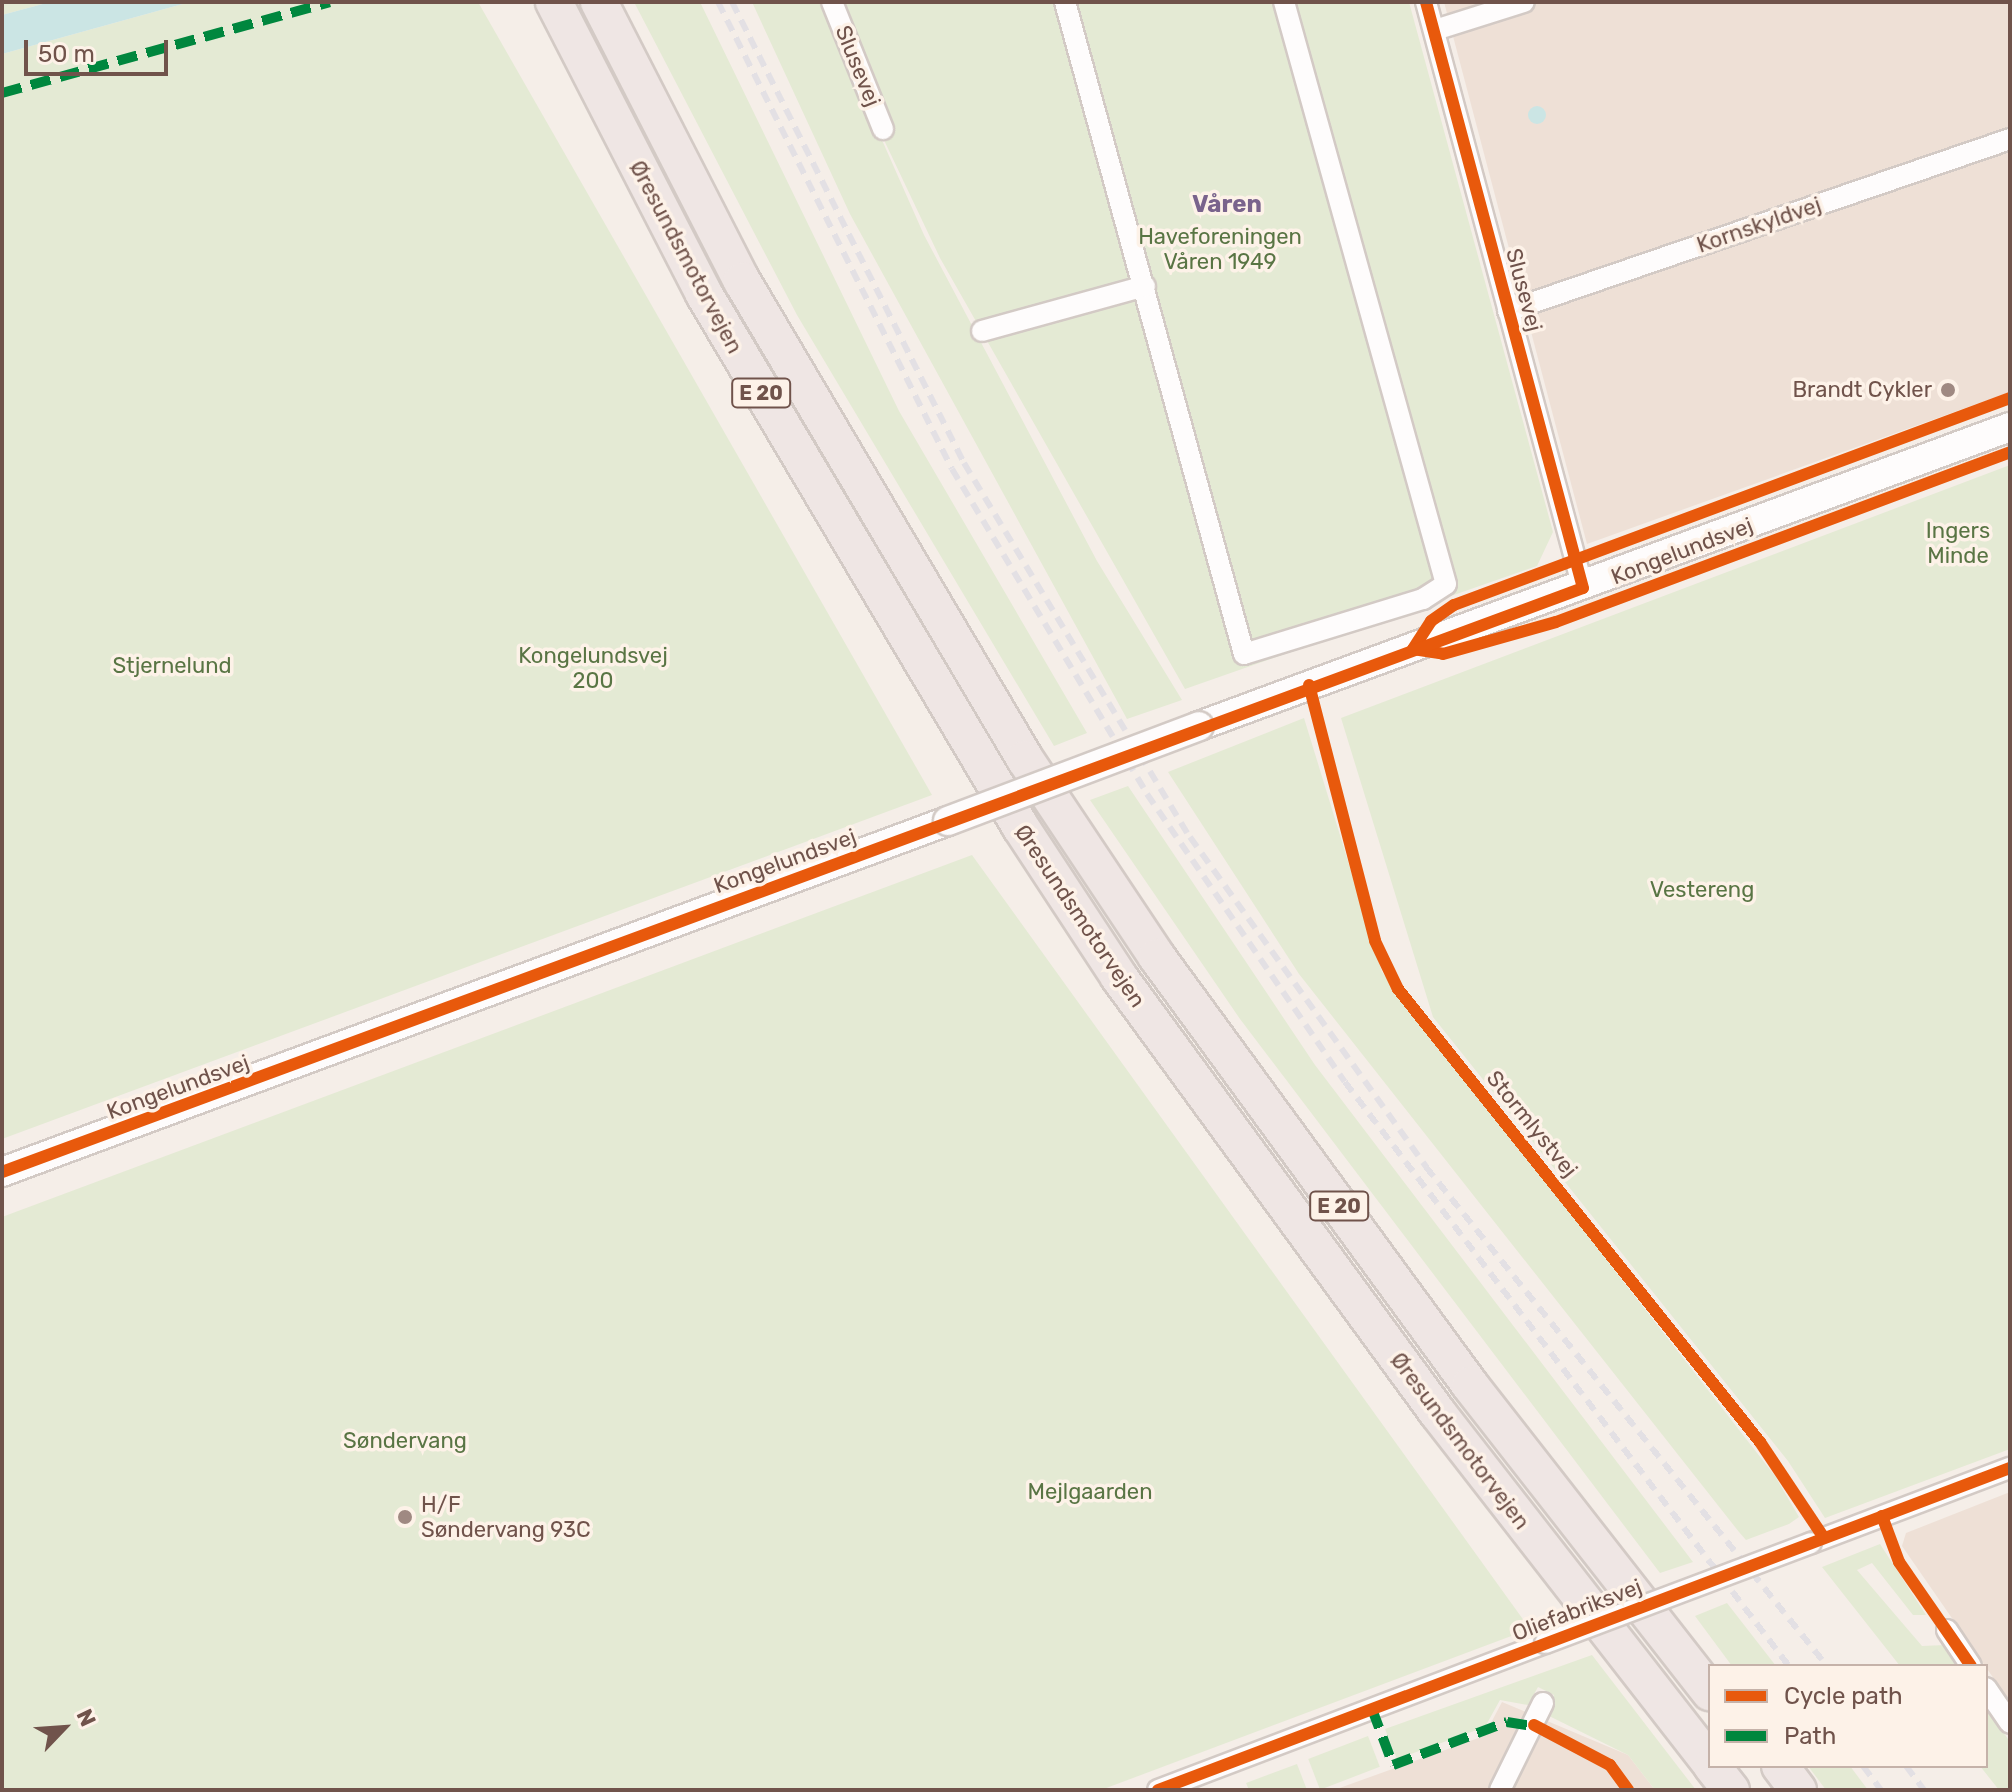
<!DOCTYPE html>
<html>
<head>
<meta charset="utf-8">
<style>
  body { margin:0 }
  #map { position:relative; width:2012px; height:1792px; overflow:hidden; background:#f5eee8; font-family:Rubik,sans-serif }
  div>[style] { position:absolute }
  [style*='--x'] { left:calc(var(--x)*1px); top:calc(var(--y)*1px); width:calc(var(--w)*1px); rotate:calc(var(--a)*1deg) }
  .residential>* { inset:0; background:#eee0d6 }
  .green>* { inset:0; background:#e4ead4; transform-origin:0 0 }
  .water>* { inset:0; background:#cbe5e4 }
  .round { border-radius:50% }
  .roads { filter:drop-shadow(2px 0 #d3cac5) drop-shadow(-2px 0 #d3cac5) drop-shadow(0 2px #d3cac5) drop-shadow(0 -2px #d3cac5) }
  .street>* { height:20px; margin:-10px; padding:0 10px; transform-origin:10px; border-radius:10px; background:#fefcfc }
  .secondary>* { height:28px; margin:-14px; padding:0 14px; transform-origin:14px; border-radius:14px; background:#fefcfc }
  .highway>* { height:36px; margin:-18px; padding:0 18px; transform-origin:18px; border-radius:18px; background:#efe6e4 }
  .rail>* { height:6px; margin-top:-3px; transform-origin:0; background:repeating-linear-gradient(90deg,#e3e0e4 0 12px,transparent 0 20px) }
  .bridges { filter:drop-shadow(2px 0 #d3cac5) drop-shadow(-2px 0 #d3cac5) drop-shadow(0 2px #d3cac5) drop-shadow(0 -2px #d3cac5) }
  .street-bridge>* { height:20px; margin:-10px; padding:0 10px; transform-origin:10px; border-radius:10px; background:#fefcfc }
  .secondary-bridge>* { height:28px; margin:-14px; padding:0 14px; transform-origin:14px; border-radius:14px; background:#fefcfc }
  .quiet>* { height:10px; margin-top:-5px; transform-origin:0; background:repeating-linear-gradient(90deg,#00873e 0 20px,transparent 0 30px) }
  .cycleway>* { height:12px; margin:-6px; padding:0 6px; transform-origin:6px; border-radius:6px; background:#e8590c }
  .dots>* { width:22px; height:22px; translate:-50% -50%; box-sizing:border-box; border:4px solid #fdf2e8; border-radius:50% }
  span { translate:-50% -50%; white-space:nowrap; text-align:center; line-height:1.15; -webkit-text-stroke:7px #fdf2e8; paint-order:stroke }
  .shield-label span { padding:2px 6px; background:#fdf2e8; border:2px solid; border-radius:6px; -webkit-text-stroke-width:0 }
  .shield-label { font-size:20px; color:#70534b; font-weight:700 }
  .street-label { font-size:22px; color:#70534b }
  .park-label { font-size:22px; color:#597544 }
  .poi-label { font-size:22px; color:#70534b }
  .right { translate:-100% -50%; text-align:right }
  .left { translate:0 -50%; text-align:left }
  .neighbourhood-label { font-size:24px; color:#79638c; font-weight:700 }
  .frame { position:absolute; inset:0; border:4px solid #70534b; pointer-events:none }
  .legend { position:absolute; left:1708px; top:1664px; width:280px; height:104px; box-sizing:border-box; background:#fdf2e8; border:2px solid #c5b2a9; margin:0; padding:10px 14px; list-style:none; font-size:24px; color:#70534b }
  .legend li { display:flex; align-items:center; gap:16px; height:40px }
  .legend b { width:40px; border:2px solid #c5b2a9 }
  .north { position:absolute; left:24px; top:1688px; width:80px; height:80px; -webkit-text-stroke:6px #fdf2e8; paint-order:stroke; rotate:65deg; font-size:22px; font-weight:700; line-height:32px; text-align:center; color:#70534b }
  .north::after { content:''; display:block; margin:auto; width:28px; height:36px; background:#70534b; clip-path:polygon(50% 0,100% 100%,50% 72%,0 100%) }
  .scale { position:absolute; left:24px; top:40px; width:144px; height:36px; box-sizing:border-box; border:4px solid #70534b; border-top:0; padding-left:10px; font-size:24px; line-height:28px; white-space:nowrap; color:#70534b; -webkit-text-stroke:6px #fdf2e8; paint-order:stroke }
</style>
</head>
<body>
<div id="map">
  <div class="residential">
    <i style="clip-path:polygon(1444px 2px,2010px 2px,2010px 392px,1587px 544px)"></i>
    <i style="clip-path:polygon(2010px 1492px,2010px 1702px,1902px 1546px,1906px 1533px)"></i>
    <i style="clip-path:polygon(1502px 1702px,1628px 1755px,1655px 1790px,1334px 1790px,1484px 1736px)"></i>
  </div>
  <div class="green">
    <i style="clip-path:polygon(2px 2px,50px 2px,2px 15px)"></i>
    <i style="clip-path:polygon(190px 2px,478px 2px,932px 795px,2px 1139px,2px 54px)"></i>
    <i style="clip-path:polygon(634px 2px,700px 2px,899px 411px,1087px 733px,1054px 746px,797px 315px)"></i>
    <i style="clip-path:polygon(752px 2px,1409px 2px,1553px 532px,1537px 566px,1185px 689px,940px 258px,855px 79px,924px 235px,1097px 561px,1182px 700px,1127px 719px,850px 214px)"></i>
    <i style="clip-path:polygon(2010px 465px,2010px 1449px,1825px 1518px,1788px 1461px,1433px 1017px,1341px 718px)"></i>
    <i style="clip-path:polygon(1304px 718px,1382px 972px,1775px 1476px,1799px 1517px,1789px 1524px,1746px 1540px,1739px 1532px,1299px 974px,1168px 772px)"></i>
    <i style="clip-path:polygon(1128px 786px,1315px 1065px,1693px 1562px,1660px 1573px,1240px 1019px,1090px 800px)"></i>
    <i style="clip-path:polygon(972px 855px,1530px 1629px,1101px 1790px,2px 1790px,2px 1217px)"></i>
    <i style="clip-path:polygon(1880px 1544px,1926px 1615px,1913px 1615px,1872px 1563px,1857px 1570px,1922px 1646px,1945px 1645px,1959px 1666px,1900px 1666px,1822px 1567px)"></i>
    <i style="clip-path:polygon(1727px 1603px,1776px 1666px,1732px 1666px,1695px 1616px)"></i>
    <i style="clip-path:polygon(1592px 1655px,1696px 1790px,1655px 1790px,1628px 1755px,1545px 1714px,1554px 1695px,1538px 1687px,1528px 1705px,1500px 1700px,1485px 1727px,1397px 1759px,1385px 1729px)"></i>
    <i style="clip-path:polygon(1986px 1707px,2010px 1742px,2010px 1790px,1999px 1790px,1980px 1766px,1986px 1766px)"></i>
    <i style="left:1368px;top:1736px;width:33px;height:64px;rotate:69deg"></i>
    <i style="clip-path:polygon(1297px 1764px,1307px 1790px,1249px 1790px,1246px 1783px)"></i>
    <i style="clip-path:polygon(1808px 1766px,1850px 1766px,1868px 1790px,1826px 1790px)"></i>
  </div>
  <div class="water">
    <i style="clip-path:polygon(50px 2px,190px 2px,2px 54px,2px 15px)"></i>
    <i class="round" style="left:1528px;top:106px;width:18px;height:18px"></i>
  </div>
  <div class="roads">
    <div class="street">
      <i style="--x:832;--y:2;--w:137;--a:68.1"></i>
      <i style="--x:1065;--y:2;--w:676;--a:74.65"></i>
      <i style="--x:1244;--y:654;--w:187;--a:-17.1"></i>
      <i style="--x:1423;--y:599;--w:27;--a:-33"></i>
      <i style="--x:1446;--y:584;--w:604;--a:-105.55"></i>
      <i style="--x:1426;--y:2;--w:607;--a:75"></i>
      <i style="--x:1435;--y:30;--w:93;--a:-17.5"></i>
      <i style="--x:1508;--y:311;--w:531;--a:-18.91"></i>
      <i style="--x:982;--y:331;--w:169;--a:-15.4"></i>
      <i style="--x:1811;--y:1543;--w:213;--a:-20.7"></i>
      <i style="--x:1947;--y:1630;--w:43;--a:56.3"></i>
      <i style="--x:1986;--y:1688;--w:42;--a:55.6"></i>
      <i style="--x:1158;--y:1790;--w:414;--a:-20.8"></i>
      <i style="--x:1500;--y:1790;--w:97;--a:-63.7"></i>
    </div>
    <div class="secondary">
      <i style="--x:1199;--y:726;--w:864;--a:-20.24"></i>
      <i style="--x:2;--y:1172;--w:1009;--a:-20.36"></i>
    </div>
    <div class="highway">
      <i style="--x:554;--y:2;--w:328;--a:62.8"></i>
      <i style="--x:704;--y:294;--w:619;--a:59.29"></i>
      <i style="--x:1020;--y:826;--w:181;--a:56.7"></i>
      <i style="--x:1119;--y:977;--w:539;--a:53.83"></i>
      <i style="--x:1437;--y:1412;--w:445;--a:52.1"></i>
      <i style="--x:599;--y:2;--w:314;--a:62.9"></i>
      <i style="--x:742;--y:281;--w:555;--a:59.37"></i>
      <i style="--x:1025;--y:759;--w:238;--a:56.3"></i>
      <i style="--x:1157;--y:957;--w:530;--a:53.82"></i>
      <i style="--x:1470;--y:1385;--w:390;--a:52"></i>
      <i style="--x:1712;--y:1766;--w:31;--a:52"></i>
      <i style="--x:1780;--y:1766;--w:30;--a:53"></i>
    </div>
  </div>
  <div class="rail">
    <i style="--x:718;--y:2;--w:522;--a:63.39"></i>
    <i style="--x:952;--y:469;--w:379;--a:59"></i>
    <i style="--x:1147;--y:794;--w:349;--a:55.5"></i>
    <i style="--x:1345;--y:1082;--w:734;--a:52.76"></i>
    <i style="--x:732;--y:2;--w:516;--a:63.29"></i>
    <i style="--x:964;--y:463;--w:437;--a:58.9"></i>
    <i style="--x:1190;--y:837;--w:406;--a:54.4"></i>
    <i style="--x:1426;--y:1167;--w:640;--a:51.21"></i>
    <i style="--x:1863;--y:1766;--w:30;--a:53"></i>
    <i style="--x:1906;--y:1766;--w:30;--a:53"></i>
  </div>
  <div class="bridges">
    <div class="street-bridge">
      <i style="--x:1545;--y:1643;--w:284;--a:-20.6"></i>
    </div>
    <div class="secondary-bridge">
      <i style="--x:948;--y:821;--w:268;--a:-20.7"></i>
    </div>
  </div>
  <div class="quiet">
    <i style="--x:2;--y:93;--w:340;--a:-15.5"></i>
    <i style="--x:1372;--y:1709;--w:60;--a:69.4"></i>
    <i style="--x:1393;--y:1765;--w:122;--a:-20.7"></i>
    <i style="--x:1507;--y:1722;--w:31;--a:9"></i>
  </div>
  <div class="cycleway">
    <i style="--x:1413;--y:649;--w:33;--a:-57"></i>
    <i style="--x:1431;--y:621;--w:28;--a:-35"></i>
    <i style="--x:1454;--y:605;--w:593;--a:-20.42"></i>
    <i style="--x:1413;--y:649;--w:30;--a:9"></i>
    <i style="--x:1443;--y:654;--w:117;--a:-15.8"></i>
    <i style="--x:1556;--y:622;--w:485;--a:-20.5"></i>
    <i style="--x:1309;--y:685;--w:264;--a:75.5"></i>
    <i style="--x:1375;--y:941;--w:53;--a:64.4"></i>
    <i style="--x:1398;--y:989;--w:580;--a:51.37"></i>
    <i style="--x:1760;--y:1442;--w:115;--a:56.3"></i>
    <i style="--x:2;--y:1172;--w:1685;--a:-20.27"></i>
    <i style="--x:1583;--y:588;--w:607;--a:-105"></i>
    <i style="--x:1882;--y:1516;--w:49;--a:69.7"></i>
    <i style="--x:1899;--y:1562;--w:126;--a:55.3"></i>
    <i style="--x:1534;--y:1725;--w:86;--a:27.8"></i>
    <i style="--x:1610;--y:1765;--w:31;--a:54"></i>
    <i style="--x:1158;--y:1790;--w:911;--a:-20.7"></i>
  </div>
  <div class="dots">
    <i style="left:1948px;top:390px;background:#9f8982"></i>
    <i style="left:405px;top:1517px;background:#9f8982"></i>
  </div>
  <div class="shield-label">
    <span style="left:761px;top:393px">E 20</span>
    <span style="left:1339px;top:1206px">E 20</span>
  </div>
  <div class="street-label">
    <span style="left:858px;top:66px;rotate:68deg">Slusevej</span>
    <span style="left:1759px;top:225px;rotate:-19deg">Kornskyldvej</span>
    <span style="left:686px;top:257px;rotate:62deg">Øresundsmotorvejen</span>
    <span style="left:1524px;top:290px;rotate:75deg">Slusevej</span>
    <span style="left:1682px;top:551px;rotate:-21deg">Kongelundsvej</span>
    <span style="left:785px;top:861px;rotate:-20deg">Kongelundsvej</span>
    <span style="left:1080px;top:916px;rotate:56deg">Øresundsmotorvejen</span>
    <span style="left:178px;top:1087px;rotate:-20deg">Kongelundsvej</span>
    <span style="left:1532px;top:1124px;rotate:51deg">Stormlystvej</span>
    <span style="left:1460px;top:1441px;rotate:53deg">Øresundsmotorvejen</span>
    <span style="left:1577px;top:1610px;rotate:-21deg">Oliefabriksvej</span>
  </div>
  <div class="park-label">
    <span style="left:1220px;top:249px">Haveforeningen<br>Våren 1949</span>
    <span style="left:1958px;top:543px">Ingers<br>Minde</span>
    <span style="left:593px;top:668px">Kongelundsvej<br>200</span>
    <span style="left:172px;top:666px">Stjernelund</span>
    <span style="left:1702px;top:890px">Vestereng</span>
    <span style="left:405px;top:1441px">Søndervang</span>
    <span style="left:1090px;top:1492px">Mejlgaarden</span>
  </div>
  <div class="poi-label">
    <span class="right" style="left:1932px;top:390px">Brandt Cykler</span>
    <span class="left" style="left:421px;top:1517px">H/F<br>Søndervang 93C</span>
  </div>
  <div class="neighbourhood-label">
    <span style="left:1227px;top:205px">Våren</span>
  </div>
  <div class="frame"></div>
  <ul class="legend">
  <li><b style="height:10px;background:#e8590c"></b>Cycle path</li>
  <li><b style="height:10px;background:#00873e"></b>Path</li>
  </ul>
  <div class="north">N</div>
  <div class="scale">50 m</div>
</div>
</body>
</html>
